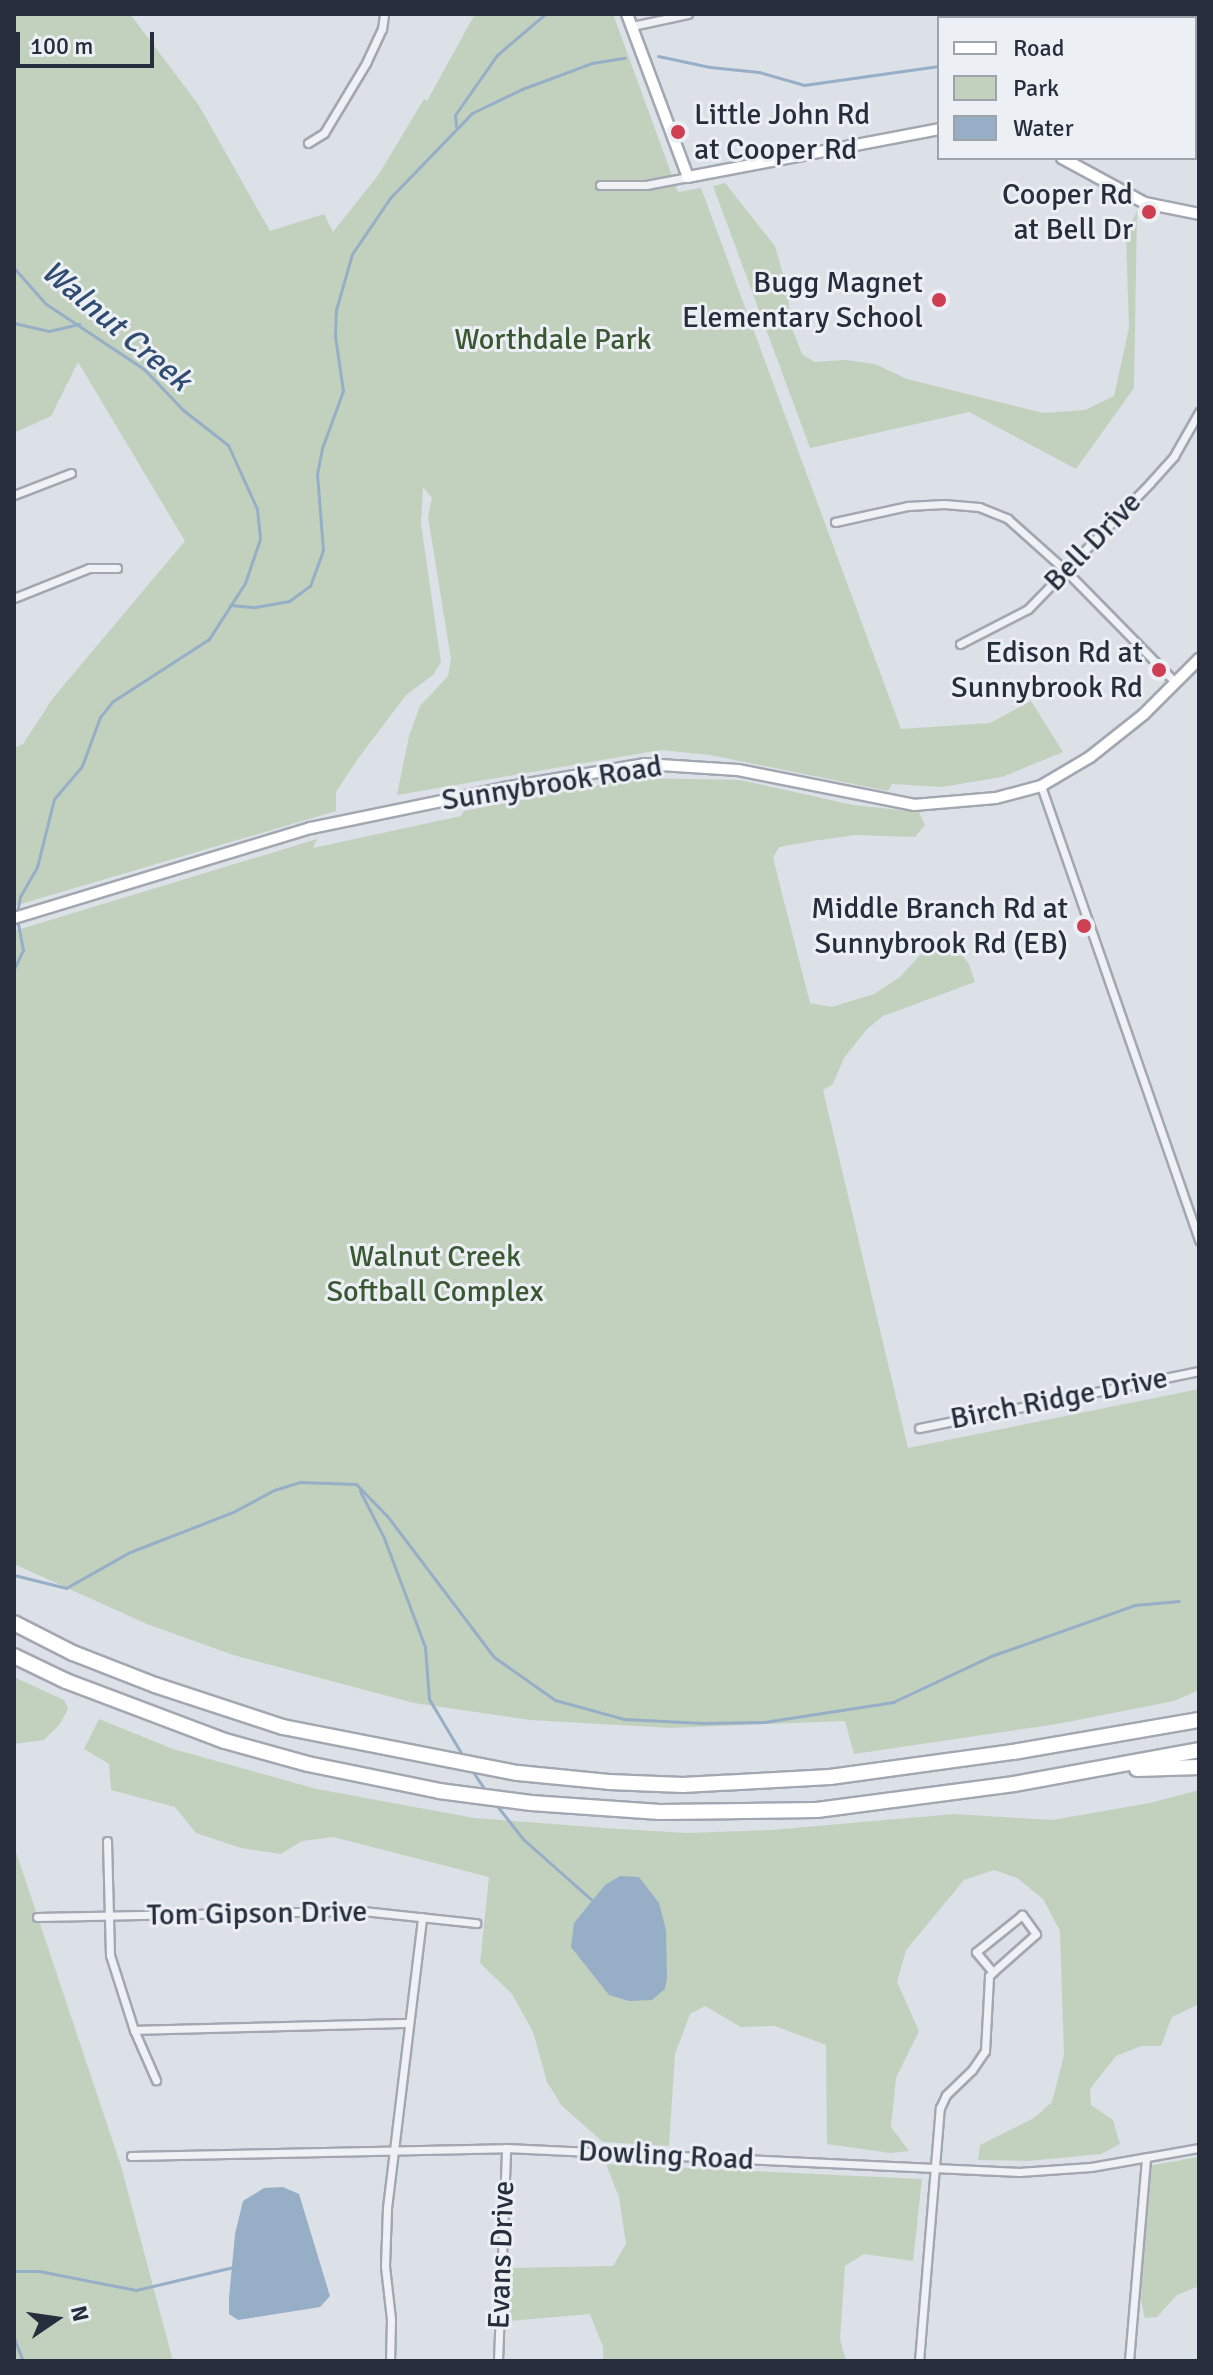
<!DOCTYPE html>
<html>
<head>
<meta charset="utf-8">
<style>
  body { margin:0 }
  #map { position:relative; width:1213px; height:2375px; overflow:hidden; background:#dce0e7; font-family:Signika,sans-serif }
  div>[style] { position:absolute }
  [style*='--x'] { left:calc(var(--x)*1px); top:calc(var(--y)*1px); width:calc(var(--w)*1px); rotate:calc(var(--a)*1deg) }
  .green>* { inset:0; background:#c2d1be }
  .water>* { inset:0; background:#97aec7 }
  .stream>* { height:3px; margin:-1.5px; padding:0 1.5px; transform-origin:1.5px; border-radius:1.5px; background:#97aec7 }
  .roads { filter:drop-shadow(2px 0 #a2a7b1) drop-shadow(-2px 0 #a2a7b1) drop-shadow(0 2px #a2a7b1) drop-shadow(0 -2px #a2a7b1) }
  .street>* { height:7px; margin:-3.5px; padding:0 3.5px; transform-origin:3.5px; border-radius:3.5px; background:#eff1f5 }
  .secondary>* { height:10px; margin:-5px; padding:0 5px; transform-origin:5px; border-radius:5px; background:#fff }
  .highway>* { height:14px; margin:-7px; padding:0 7px; transform-origin:7px; border-radius:7px; background:#fff }
  .dots>* { width:22px; height:22px; translate:-50% -50%; box-sizing:border-box; border:4px solid #eceff4; border-radius:50% }
  span { translate:-50% -50%; white-space:nowrap; text-align:center; line-height:1.15; -webkit-text-stroke:6px #eceff4; paint-order:stroke }
  .poi-label { font-size:30px; color:#262e3d }
  .left { translate:0 -50%; text-align:left }
  .right { translate:-100% -50%; text-align:right }
  .park-label { font-size:30px; color:#3a5933 }
  .street-label { font-size:30px; color:#262e3d }
  .water-label { font-size:32px; color:#304d71; font-style:italic }
  .frame { position:absolute; inset:0; border:16px solid #262e3d; pointer-events:none }
  .legend { position:absolute; left:937px; top:16px; width:260px; height:144px; box-sizing:border-box; background:#eceff4; border:2px solid #9da2ab; margin:0; padding:10px 14px; list-style:none; font-size:24px; color:#262e3d }
  .legend li { display:flex; align-items:center; gap:16px; height:40px }
  .legend b { width:40px; border:2px solid #9da2ab }
  .north { position:absolute; left:16px; top:2279px; width:80px; height:80px; -webkit-text-stroke:6px #eceff4; paint-order:stroke; rotate:77deg; font-size:22px; font-weight:700; line-height:32px; text-align:center; color:#262e3d }
  .north::after { content:''; display:block; margin:auto; width:28px; height:36px; background:#262e3d; clip-path:polygon(50% 0,100% 100%,50% 72%,0 100%) }
  .scale { position:absolute; left:16px; top:32px; width:138px; height:36px; box-sizing:border-box; border:4px solid #262e3d; border-top:0; padding-left:10px; font-size:24px; line-height:28px; white-space:nowrap; color:#262e3d; -webkit-text-stroke:6px #eceff4; paint-order:stroke }
</style>
</head>
<body>
<div id="map">
  <div class="green">
    <i style="clip-path:polygon(14px 14px,130px 14px,198px 104px,270px 231px,324px 214px,333px 232px,379px 174px,424px 99px,427px 101px,475px 14px,613px 14px,678px 192px,701px 188px,901px 729px,990px 723px,1031px 701px,1063px 752px,1002px 777px,942px 787px,892px 784px,888px 791px,710px 755px,661px 750px,397px 795px,409px 736px,420px 706px,448px 676px,451px 659px,428px 517px,432px 498px,423px 487px,421px 524px,441px 662px,433px 675px,406px 695px,357px 760px,336px 792px,336px 811px,14px 906px,14px 748px,23px 744px,53px 698px,185px 541px,78px 362px,51px 416px,14px 433px)"></i>
    <i style="clip-path:polygon(725px 183px,775px 246px,788px 292px,790px 323px,802px 354px,814px 362px,845px 360px,875px 364px,907px 379px,1043px 413px,1085px 410px,1114px 396px,1129px 328px,1126px 234px,1137px 211px,1134px 388px,1076px 469px,969px 412px,810px 448px,713px 186px)"></i>
    <i style="clip-path:polygon(636px 778px,740px 780px,853px 805px,919px 812px,925px 825px,915px 837px,855px 835px,813px 841px,779px 847px,773px 858px,810px 1003px,832px 1007px,874px 994px,900px 977px,927px 948px,950px 940px,969px 964px,975px 982px,883px 1016px,867px 1029px,844px 1058px,833px 1084px,823px 1090px,908px 1448px,1199px 1389px,1199px 1690px,1174px 1701px,1057px 1724px,854px 1754px,845px 1721px,671px 1728px,530px 1720px,414px 1703px,233px 1655px,147px 1624px,14px 1564px,14px 931px,317px 839px,313px 848px,461px 816px,464px 811px)"></i>
    <i style="clip-path:polygon(14px 1677px,64px 1700px,68px 1709px,60px 1724px,44px 1740px,14px 1744px)"></i>
    <i style="clip-path:polygon(99px 1719px,173px 1749px,317px 1789px,474px 1818px,604px 1828px,687px 1833px,771px 1830px,954px 1814px,1052px 1820px,1150px 1803px,1199px 1790px,1199px 2004px,1172px 2017px,1161px 2046px,1141px 2046px,1116px 2056px,1090px 2089px,1091px 2105px,1113px 2120px,1120px 2144px,1101px 2154px,1028px 2161px,978px 2160px,980px 2145px,1034px 2118px,1052px 2102px,1064px 2055px,1060px 1931px,1043px 1899px,1017px 1878px,994px 1870px,964px 1880px,906px 1950px,897px 1982px,919px 2031px,896px 2078px,891px 2127px,909px 2151px,890px 2153px,827px 2144px,826px 2045px,775px 2026px,741px 2027px,705px 2006px,690px 2014px,675px 2054px,669px 2146px,603px 2142px,562px 2106px,547px 2082px,533px 2032px,512px 1994px,480px 1963px,489px 1877px,333px 1837px,302px 1841px,281px 1854px,241px 1848px,196px 1833px,175px 1807px,111px 1790px,109px 1764px,84px 1749px)"></i>
    <i style="clip-path:polygon(14px 1846px,121px 2166px,173px 2361px,14px 2361px)"></i>
    <i style="clip-path:polygon(1199px 2157px,1199px 2286px,1177px 2295px,1157px 2317px,1145px 2318px,1141px 2301px,1148px 2166px)"></i>
    <i style="clip-path:polygon(606px 2164px,922px 2179px,913px 2261px,864px 2254px,845px 2266px,840px 2339px,846px 2361px,603px 2361px,603px 2347px,590px 2314px,509px 2321px,509px 2268px,613px 2266px,626px 2244px,619px 2197px)"></i>
  </div>
  <div class="water">
    <i style="clip-path:polygon(620px 1876px,639px 1877px,659px 1903px,666px 1930px,667px 1978px,665px 1989px,652px 2000px,629px 2001px,609px 1995px,571px 1947px,574px 1923px,605px 1885px)"></i>
    <i style="clip-path:polygon(283px 2187px,299px 2194px,330px 2296px,320px 2307px,238px 2320px,229px 2314px,229px 2298px,235px 2234px,243px 2201px,264px 2188px)"></i>
  </div>
  <div class="stream">
    <i style="--x:658;--y:56;--w:53;--a:11.9"></i>
    <i style="--x:710;--y:67;--w:49;--a:5.8"></i>
    <i style="--x:759;--y:72;--w:47;--a:16.1"></i>
    <i style="--x:804;--y:85;--w:136;--a:-8"></i>
    <i style="--x:456;--y:126;--w:11;--a:-95"></i>
    <i style="--x:455;--y:115;--w:73;--a:-55"></i>
    <i style="--x:497;--y:55;--w:63;--a:-40.5"></i>
    <i style="--x:14;--y:268;--w:48;--a:48.4"></i>
    <i style="--x:46;--y:304;--w:118;--a:33.6"></i>
    <i style="--x:144;--y:369;--w:57;--a:46.4"></i>
    <i style="--x:183;--y:410;--w:57;--a:37.9"></i>
    <i style="--x:228;--y:445;--w:70;--a:65.6"></i>
    <i style="--x:257;--y:509;--w:30;--a:84"></i>
    <i style="--x:260;--y:539;--w:46;--a:108.8"></i>
    <i style="--x:245;--y:583;--w:67;--a:122.7"></i>
    <i style="--x:209;--y:639;--w:114;--a:147.1"></i>
    <i style="--x:113;--y:701;--w:21;--a:129"></i>
    <i style="--x:100;--y:717;--w:52;--a:110.2"></i>
    <i style="--x:82;--y:766;--w:43;--a:130.3"></i>
    <i style="--x:54;--y:799;--w:70;--a:104"></i>
    <i style="--x:37;--y:867;--w:34;--a:120"></i>
    <i style="--x:20;--y:897;--w:16;--a:101"></i>
    <i style="--x:14;--y:323;--w:36;--a:13"></i>
    <i style="--x:49;--y:331;--w:31;--a:-13"></i>
    <i style="--x:230;--y:605;--w:25;--a:5"></i>
    <i style="--x:255;--y:607;--w:35;--a:-10"></i>
    <i style="--x:289;--y:601;--w:26;--a:-36"></i>
    <i style="--x:310;--y:586;--w:38;--a:-70"></i>
    <i style="--x:323;--y:550;--w:76;--a:-94.5"></i>
    <i style="--x:317;--y:474;--w:26;--a:-79"></i>
    <i style="--x:322;--y:448;--w:61;--a:-69.8"></i>
    <i style="--x:343;--y:391;--w:56;--a:-98.3"></i>
    <i style="--x:335;--y:336;--w:26;--a:-88"></i>
    <i style="--x:336;--y:310;--w:58;--a:-74.1"></i>
    <i style="--x:352;--y:254;--w:68;--a:-55.8"></i>
    <i style="--x:390;--y:198;--w:118;--a:-46"></i>
    <i style="--x:472;--y:113;--w:55;--a:-25.6"></i>
    <i style="--x:522;--y:89;--w:75;--a:-20.4"></i>
    <i style="--x:592;--y:63;--w:33;--a:-9"></i>
    <i style="--x:14;--y:969;--w:21;--a:-65"></i>
    <i style="--x:23;--y:950;--w:31;--a:-101"></i>
    <i style="--x:360;--y:1491;--w:53;--a:62.9"></i>
    <i style="--x:384;--y:1538;--w:116;--a:69.4"></i>
    <i style="--x:425;--y:1647;--w:52;--a:85.6"></i>
    <i style="--x:429;--y:1699;--w:66;--a:59.2"></i>
    <i style="--x:14;--y:1575;--w:54;--a:14"></i>
    <i style="--x:66;--y:1588;--w:73;--a:-29.4"></i>
    <i style="--x:130;--y:1552;--w:110;--a:-21.2"></i>
    <i style="--x:233;--y:1512;--w:47;--a:-28.2"></i>
    <i style="--x:274;--y:1490;--w:27;--a:-17"></i>
    <i style="--x:300;--y:1482;--w:56;--a:2"></i>
    <i style="--x:356;--y:1484;--w:46;--a:45.9"></i>
    <i style="--x:388;--y:1517;--w:176;--a:52.9"></i>
    <i style="--x:494;--y:1657;--w:75;--a:35.2"></i>
    <i style="--x:555;--y:1700;--w:72;--a:15.4"></i>
    <i style="--x:624;--y:1719;--w:79;--a:2.9"></i>
    <i style="--x:703;--y:1723;--w:61;--a:-0.9"></i>
    <i style="--x:764;--y:1722;--w:131;--a:-8.8"></i>
    <i style="--x:893;--y:1702;--w:108;--a:-25.1"></i>
    <i style="--x:991;--y:1656;--w:153;--a:-19.5"></i>
    <i style="--x:1135;--y:1605;--w:44;--a:-5.2"></i>
    <i style="--x:471;--y:1769;--w:29;--a:56"></i>
    <i style="--x:494;--y:1802;--w:47;--a:51.9"></i>
    <i style="--x:523;--y:1839;--w:94;--a:41.5"></i>
    <i style="--x:14;--y:2271;--w:25;--a:0"></i>
    <i style="--x:39;--y:2271;--w:99;--a:11.1"></i>
    <i style="--x:136;--y:2290;--w:100;--a:-13.3"></i>
    <i style="--x:14;--y:2338;--w:25;--a:69"></i>
  </div>
  <div class="roads">
    <div class="street">
      <i style="--x:632;--y:26;--w:57;--a:-12.1"></i>
      <i style="--x:308;--y:143;--w:19;--a:-32"></i>
      <i style="--x:324;--y:133;--w:82;--a:-59"></i>
      <i style="--x:366;--y:63;--w:38;--a:-65"></i>
      <i style="--x:382;--y:29;--w:15;--a:-82"></i>
      <i style="--x:600;--y:185;--w:46;--a:0"></i>
      <i style="--x:646;--y:185;--w:43;--a:-10.8"></i>
      <i style="--x:14;--y:495;--w:61;--a:-21.1"></i>
      <i style="--x:835;--y:522;--w:75;--a:-12.4"></i>
      <i style="--x:908;--y:506;--w:36;--a:-3"></i>
      <i style="--x:944;--y:504;--w:35;--a:5"></i>
      <i style="--x:979;--y:507;--w:31;--a:22"></i>
      <i style="--x:1008;--y:519;--w:76;--a:41.8"></i>
      <i style="--x:1065;--y:570;--w:158;--a:45.5"></i>
      <i style="--x:14;--y:598;--w:81;--a:-21.8"></i>
      <i style="--x:89;--y:568;--w:28;--a:0"></i>
      <i style="--x:960;--y:644;--w:76;--a:-27.2"></i>
      <i style="--x:1028;--y:609;--w:175;--a:-45.9"></i>
      <i style="--x:1150;--y:483;--w:36;--a:-48"></i>
      <i style="--x:1174;--y:456;--w:51;--a:-60.4"></i>
      <i style="--x:1041;--y:786;--w:481;--a:70.8"></i>
      <i style="--x:919;--y:1428;--w:286;--a:-11.5"></i>
      <i style="--x:107;--y:1841;--w:114;--a:88.5"></i>
      <i style="--x:110;--y:1955;--w:79;--a:72.3"></i>
      <i style="--x:134;--y:2030;--w:55;--a:66.3"></i>
      <i style="--x:37;--y:1917;--w:326;--a:-1.1"></i>
      <i style="--x:363;--y:1911;--w:114;--a:6.1"></i>
      <i style="--x:134;--y:2030;--w:275;--a:-1.5"></i>
      <i style="--x:131;--y:2156;--w:375;--a:-1.2"></i>
      <i style="--x:506;--y:2148;--w:514;--a:2.68"></i>
      <i style="--x:1019;--y:2172;--w:72;--a:-4"></i>
      <i style="--x:1091;--y:2167;--w:110;--a:-10"></i>
      <i style="--x:390;--y:2361;--w:42;--a:-88.6"></i>
      <i style="--x:391;--y:2319;--w:53;--a:-96.5"></i>
      <i style="--x:385;--y:2266;--w:58;--a:-88"></i>
      <i style="--x:387;--y:2208;--w:293;--a:-83.1"></i>
      <i style="--x:498;--y:2361;--w:213;--a:-87.8"></i>
      <i style="--x:919;--y:2361;--w:254;--a:-85.3"></i>
      <i style="--x:940;--y:2108;--w:14;--a:-65"></i>
      <i style="--x:946;--y:2095;--w:36;--a:-44"></i>
      <i style="--x:972;--y:2070;--w:23;--a:-56"></i>
      <i style="--x:985;--y:2051;--w:75;--a:-86.9"></i>
      <i style="--x:989;--y:1976;--w:6;--a:-45"></i>
      <i style="--x:993;--y:1972;--w:57;--a:-41.5"></i>
      <i style="--x:1036;--y:1934;--w:24;--a:-126"></i>
      <i style="--x:1022;--y:1915;--w:59;--a:141.2"></i>
      <i style="--x:976;--y:1952;--w:26;--a:50"></i>
      <i style="--x:1129;--y:2361;--w:204;--a:-85.2"></i>
    </div>
    <div class="secondary">
      <i style="--x:627;--y:14;--w:174;--a:69.5"></i>
      <i style="--x:688;--y:177;--w:256;--a:-10.8"></i>
      <i style="--x:1062;--y:158;--w:94;--a:28.5"></i>
      <i style="--x:1145;--y:203;--w:55;--a:11.5"></i>
      <i style="--x:14;--y:918;--w:310;--a:-16.9"></i>
      <i style="--x:311;--y:828;--w:197;--a:-11.7"></i>
      <i style="--x:504;--y:788;--w:142;--a:-9.7"></i>
      <i style="--x:644;--y:764;--w:94;--a:3.7"></i>
      <i style="--x:738;--y:770;--w:179;--a:11.2"></i>
      <i style="--x:914;--y:805;--w:82;--a:-4.9"></i>
      <i style="--x:996;--y:798;--w:47;--a:-14.9"></i>
      <i style="--x:1041;--y:786;--w:57;--a:-30.6"></i>
      <i style="--x:1090;--y:757;--w:69;--a:-38.5"></i>
      <i style="--x:1144;--y:714;--w:78;--a:-45"></i>
    </div>
    <div class="highway">
      <i style="--x:14;--y:1623;--w:66;--a:27"></i>
      <i style="--x:73;--y:1653;--w:88;--a:21.3"></i>
      <i style="--x:155;--y:1685;--w:135;--a:18.2"></i>
      <i style="--x:283;--y:1727;--w:239;--a:11.1"></i>
      <i style="--x:518;--y:1773;--w:91;--a:5.6"></i>
      <i style="--x:609;--y:1782;--w:74;--a:2.3"></i>
      <i style="--x:683;--y:1785;--w:147;--a:-3.1"></i>
      <i style="--x:830;--y:1777;--w:185;--a:-7.8"></i>
      <i style="--x:1013;--y:1752;--w:189;--a:-9.8"></i>
      <i style="--x:14;--y:1656;--w:58;--a:25.7"></i>
      <i style="--x:66;--y:1681;--w:170;--a:20.7"></i>
      <i style="--x:225;--y:1741;--w:86;--a:15.5"></i>
      <i style="--x:308;--y:1764;--w:134;--a:11.6"></i>
      <i style="--x:439;--y:1791;--w:93;--a:7.4"></i>
      <i style="--x:531;--y:1803;--w:129;--a:4"></i>
      <i style="--x:660;--y:1812;--w:157;--a:-0.7"></i>
      <i style="--x:817;--y:1810;--w:199;--a:-7.5"></i>
      <i style="--x:1014;--y:1784;--w:188;--a:-10.4"></i>
      <i style="--x:1137;--y:1769;--w:62;--a:-1.8"></i>
    </div>
  </div>
  <div class="dots">
    <i style="left:678px;top:132px;background:#ce3f54"></i>
    <i style="left:1149px;top:212px;background:#ce3f54"></i>
    <i style="left:939px;top:300px;background:#ce3f54"></i>
    <i style="left:1159px;top:670px;background:#ce3f54"></i>
    <i style="left:1084px;top:926px;background:#ce3f54"></i>
  </div>
  <div class="poi-label">
    <span class="left" style="left:694px;top:132px">Little John Rd<br>at Cooper Rd</span>
    <span class="right" style="left:1133px;top:212px">Cooper Rd<br>at Bell Dr</span>
    <span class="right" style="left:923px;top:300px">Bugg Magnet<br>Elementary School</span>
    <span class="right" style="left:1143px;top:670px">Edison Rd at<br>Sunnybrook Rd</span>
    <span class="right" style="left:1068px;top:926px">Middle Branch Rd at<br>Sunnybrook Rd (EB)</span>
  </div>
  <div class="park-label">
    <span style="left:553px;top:340px">Worthdale Park</span>
    <span style="left:435px;top:1274px">Walnut Creek<br>Softball Complex</span>
  </div>
  <div class="street-label">
    <span style="left:1093px;top:542px;rotate:-46deg">Bell Drive</span>
    <span style="left:552px;top:784px;rotate:-9deg">Sunnybrook Road</span>
    <span style="left:1059px;top:1399px;rotate:-11deg">Birch Ridge Drive</span>
    <span style="left:257px;top:1914px;rotate:-1deg">Tom Gipson Drive</span>
    <span style="left:666px;top:2156px;rotate:3deg">Dowling Road</span>
    <span style="left:502px;top:2255px;rotate:-88deg">Evans Drive</span>
  </div>
  <div class="water-label">
    <span style="left:116px;top:326px;rotate:40deg">Walnut Creek</span>
  </div>
  <div class="frame"></div>
  <ul class="legend">
  <li><b style="height:10px;background:#fff"></b>Road</li>
  <li><b style="height:22px;background:#c2d1be"></b>Park</li>
  <li><b style="height:22px;background:#97aec7"></b>Water</li>
  </ul>
  <div class="north">N</div>
  <div class="scale">100 m</div>
</div>
</body>
</html>
